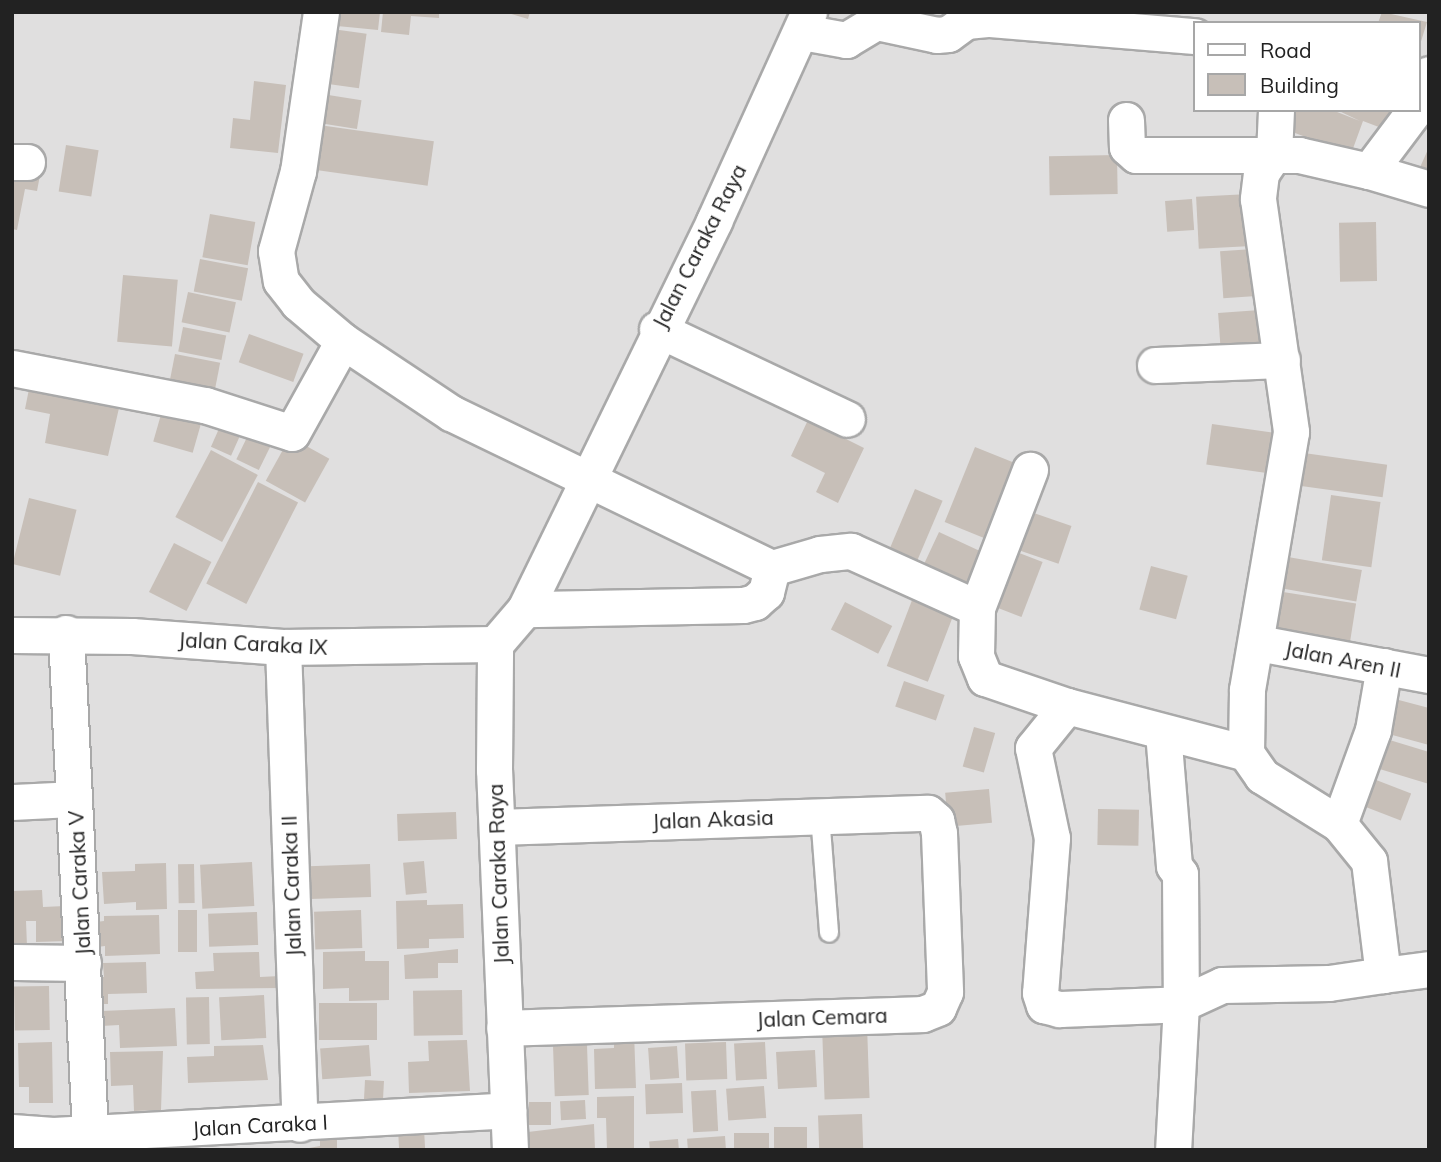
<!DOCTYPE html>
<html>
<head>
<meta charset="utf-8">
<style>
  body { margin:0 }
  #map { position:relative; width:1441px; height:1162px; overflow:hidden; background:#f2efe9; font-family:Mulish,sans-serif }
  div>[style] { position:absolute }
  [style*='--x'] { left:calc(var(--x)*1px); top:calc(var(--y)*1px); width:calc(var(--w)*1px); rotate:calc(var(--a)*1deg) }
  .residential>* { inset:0; background:#e0dfdf }
  .building>* { inset:0; background:#c7bfb8; transform-origin:0 0 }
  .roads { filter:drop-shadow(2px 0 #a9a9a9) drop-shadow(-2px 0 #a9a9a9) drop-shadow(0 2px #a9a9a9) drop-shadow(0 -2px #a9a9a9) }
  .lane>* { height:18px; margin:-9px; padding:0 9px; transform-origin:9px; border-radius:9px; background:#fff }
  .street>* { height:35px; margin:-17.5px; padding:0 17.5px; transform-origin:17.5px; border-radius:17.5px; background:#fff }
  span { translate:-50% -50%; white-space:nowrap; text-align:center; line-height:1.15; -webkit-text-stroke:5px #fff; paint-order:stroke }
  .street-label { font-size:21px; color:#222 }
  .frame { position:absolute; inset:0; border:14px solid #222; pointer-events:none }
  .legend { position:absolute; left:1193px; top:21px; width:228px; height:91px; box-sizing:border-box; background:#fff; border:2px solid #a7a7a7; margin:0; padding:9px 12px; list-style:none; font-size:21px; color:#222 }
  .legend li { display:flex; align-items:center; gap:14px; height:35px }
  .legend b { width:35px; border:2px solid #a7a7a7 }
</style>
</head>
<body>
<div id="map">
  <div class="residential">
    <i style="clip-path:polygon(evenodd,12px 12px,1429px 12px,1429px 1150px,12px 1150px,12px 12px,1194px 23px,1418px 23px,1418px 110px,1194px 110px,1194px 23px)"></i>
  </div>
  <div class="building">
    <i style="clip-path:polygon(328px 12px,380px 12px,378px 30px,327px 25px)"></i>
    <i style="clip-path:polygon(383px 12px,439px 12px,439px 18px,411px 16px,409px 35px,381px 32px)"></i>
    <i style="clip-path:polygon(505px 12px,530px 12px,528px 19px)"></i>
    <i style="clip-path:polygon(1382px 12px,1427px 22px,1419px 48px,1418px 23px,1378px 23px)"></i>
    <i style="left:325px;top:28px;width:42px;height:55px;rotate:8deg"></i>
    <i style="clip-path:polygon(254px 81px,286px 85px,278px 153px,230px 148px,233px 118px,250px 120px)"></i>
    <i style="left:322px;top:94px;width:40px;height:29px;rotate:9deg"></i>
    <i style="clip-path:polygon(1294px 110px,1332px 110px,1360px 121px,1337px 110px,1401px 110px,1392px 132px,1363px 121px,1351px 154px,1287px 130px)"></i>
    <i style="left:319px;top:125px;width:116px;height:45px;rotate:8deg"></i>
    <i style="left:66px;top:145px;width:33px;height:47px;rotate:9deg"></i>
    <i style="clip-path:polygon(1429px 147px,1429px 177px,1418px 172px)"></i>
    <i style="left:1117px;top:155px;width:39px;height:68px;rotate:89deg"></i>
    <i style="clip-path:polygon(12px 167px,41px 170px,37px 191px,25px 189px,17px 230px,12px 229px)"></i>
    <i style="left:1249px;top:194px;width:52px;height:53px;rotate:87deg"></i>
    <i style="left:1192px;top:199px;width:31px;height:27px;rotate:86deg"></i>
    <i style="left:210px;top:214px;width:46px;height:44px;rotate:10deg"></i>
    <i style="left:1376px;top:222px;width:59px;height:37px;rotate:89deg"></i>
    <i style="left:1253px;top:249px;width:47px;height:33px;rotate:86deg"></i>
    <i style="left:200px;top:259px;width:49px;height:33px;rotate:11deg"></i>
    <i style="left:123px;top:275px;width:55px;height:67px;rotate:5deg"></i>
    <i style="left:188px;top:292px;width:49px;height:31px;rotate:12deg"></i>
    <i style="left:1260px;top:310px;width:32px;height:42px;rotate:86deg"></i>
    <i style="left:183px;top:327px;width:44px;height:25px;rotate:11deg"></i>
    <i style="left:249px;top:334px;width:58px;height:30px;rotate:20deg"></i>
    <i style="left:175px;top:354px;width:46px;height:40px;rotate:11deg"></i>
    <i style="clip-path:polygon(32px 374px,98px 387px,95px 403px,119px 408px,108px 456px,45px 443px,50px 414px,25px 409px)"></i>
    <i style="left:164px;top:404px;width:41px;height:39px;rotate:16deg"></i>
    <i style="left:226px;top:413px;width:22px;height:37px;rotate:24deg"></i>
    <i style="clip-path:polygon(808px 420px,864px 448px,838px 503px,816px 492px,825px 473px,791px 456px)"></i>
    <i style="left:1212px;top:424px;width:61px;height:41px;rotate:8deg"></i>
    <i style="left:253px;top:425px;width:25px;height:38px;rotate:26deg"></i>
    <i style="left:290px;top:437px;width:45px;height:50px;rotate:29deg"></i>
    <i style="left:975px;top:447px;width:55px;height:81px;rotate:22deg"></i>
    <i style="left:211px;top:450px;width:53px;height:76px;rotate:28deg"></i>
    <i style="left:1304px;top:453px;width:84px;height:33px;rotate:8deg"></i>
    <i style="left:258px;top:482px;width:45px;height:114px;rotate:27deg"></i>
    <i style="left:915px;top:489px;width:30px;height:76px;rotate:23deg"></i>
    <i style="left:1331px;top:495px;width:50px;height:66px;rotate:8deg"></i>
    <i style="left:29px;top:498px;width:49px;height:68px;rotate:14deg"></i>
    <i style="left:1028px;top:511px;width:46px;height:40px;rotate:19deg"></i>
    <i style="left:939px;top:532px;width:54px;height:47px;rotate:25deg"></i>
    <i style="left:174px;top:543px;width:42px;height:55px;rotate:27deg"></i>
    <i style="left:1009px;top:549px;width:36px;height:59px;rotate:21deg"></i>
    <i style="left:1288px;top:557px;width:75px;height:32px;rotate:10deg"></i>
    <i style="left:1151px;top:566px;width:38px;height:45px;rotate:15deg"></i>
    <i style="left:1283px;top:592px;width:74px;height:48px;rotate:9deg"></i>
    <i style="left:914px;top:595px;width:44px;height:76px;rotate:21deg"></i>
    <i style="left:845px;top:602px;width:53px;height:31px;rotate:27deg"></i>
    <i style="left:904px;top:681px;width:43px;height:27px;rotate:19deg"></i>
    <i style="clip-path:polygon(1395px 699px,1429px 708px,1429px 745px,1385px 733px)"></i>
    <i style="left:974px;top:727px;width:22px;height:41px;rotate:16deg"></i>
    <i style="clip-path:polygon(1383px 738px,1429px 752px,1429px 784px,1373px 767px)"></i>
    <i style="left:1371px;top:778px;width:43px;height:29px;rotate:21deg"></i>
    <i style="left:989px;top:789px;width:34px;height:44px;rotate:85deg"></i>
    <i style="left:1098px;top:809px;width:41px;height:36px;rotate:1deg"></i>
    <i style="left:456px;top:812px;width:27px;height:59px;rotate:88deg"></i>
    <i style="left:424px;top:861px;width:32px;height:21px;rotate:85deg"></i>
    <i style="left:252px;top:862px;width:44px;height:52px;rotate:87deg"></i>
    <i style="clip-path:polygon(166px 863px,167px 909px,136px 910px,136px 902px,104px 904px,102px 872px,135px 871px,135px 864px)"></i>
    <i style="left:194px;top:864px;width:39px;height:16px;rotate:89deg"></i>
    <i style="left:370px;top:864px;width:33px;height:61px;rotate:88deg"></i>
    <i style="clip-path:polygon(42px 890px,43px 907px,65px 906px,67px 941px,36px 942px,36px 921px,26px 921px,27px 946px,12px 946px,12px 891px)"></i>
    <i style="clip-path:polygon(427px 900px,427px 905px,463px 904px,464px 938px,429px 939px,429px 948px,397px 949px,396px 901px)"></i>
    <i style="left:178px;top:910px;width:19px;height:42px"></i>
    <i style="left:361px;top:910px;width:38px;height:47px;rotate:88deg"></i>
    <i style="left:257px;top:912px;width:33px;height:49px;rotate:88deg"></i>
    <i style="clip-path:polygon(159px 915px,160px 954px,105px 956px,105px 946px,97px 947px,96px 922px,104px 921px,104px 916px)"></i>
    <i style="clip-path:polygon(458px 949px,458px 963px,438px 963px,438px 978px,405px 979px,404px 955px)"></i>
    <i style="clip-path:polygon(365px 951px,365px 961px,389px 961px,389px 1000px,349px 1001px,349px 988px,323px 989px,323px 952px)"></i>
    <i style="clip-path:polygon(259px 952px,260px 977px,280px 976px,280px 988px,196px 989px,195px 972px,214px 971px,213px 953px)"></i>
    <i style="clip-path:polygon(146px 962px,147px 993px,108px 994px,108px 1004px,95px 1004px,94px 977px,104px 977px,103px 963px)"></i>
    <i style="left:49px;top:986px;width:44px;height:35px;rotate:89deg"></i>
    <i style="left:462px;top:990px;width:45px;height:49px;rotate:89deg"></i>
    <i style="left:264px;top:995px;width:43px;height:45px;rotate:87deg"></i>
    <i style="left:209px;top:997px;width:47px;height:23px;rotate:89deg"></i>
    <i style="left:377px;top:1003px;width:37px;height:58px;rotate:90deg"></i>
    <i style="clip-path:polygon(175px 1008px,177px 1046px,120px 1048px,119px 1025px,101px 1026px,101px 1011px)"></i>
    <i style="left:867px;top:1025px;width:73px;height:45px;rotate:88deg"></i>
    <i style="clip-path:polygon(614px 1032px,634px 1032px,636px 1088px,595px 1089px,594px 1049px,614px 1048px)"></i>
    <i style="clip-path:polygon(467px 1040px,470px 1091px,409px 1093px,408px 1062px,429px 1061px,428px 1041px)"></i>
    <i style="clip-path:polygon(52px 1042px,53px 1103px,29px 1103px,29px 1087px,19px 1087px,18px 1043px)"></i>
    <i style="left:726px;top:1042px;width:37px;height:41px;rotate:88deg"></i>
    <i style="left:765px;top:1042px;width:37px;height:31px;rotate:87deg"></i>
    <i style="clip-path:polygon(263px 1045px,268px 1080px,188px 1083px,187px 1057px,214px 1056px,214px 1046px)"></i>
    <i style="left:369px;top:1045px;width:31px;height:49px;rotate:86deg"></i>
    <i style="left:587px;top:1045px;width:50px;height:34px;rotate:88deg"></i>
    <i style="left:677px;top:1046px;width:32px;height:29px;rotate:86deg"></i>
    <i style="left:815px;top:1050px;width:37px;height:39px;rotate:87deg"></i>
    <i style="clip-path:polygon(163px 1051px,161px 1110px,134px 1111px,133px 1085px,111px 1086px,110px 1052px)"></i>
    <i style="left:365px;top:1080px;width:19px;height:22px;rotate:3deg"></i>
    <i style="left:682px;top:1083px;width:30px;height:37px;rotate:88deg"></i>
    <i style="left:764px;top:1086px;width:32px;height:38px;rotate:86deg"></i>
    <i style="left:716px;top:1090px;width:41px;height:25px;rotate:87deg"></i>
    <i style="clip-path:polygon(634px 1096px,634px 1149px,607px 1150px,606px 1118px,597px 1118px,597px 1097px)"></i>
    <i style="left:585px;top:1100px;width:19px;height:25px;rotate:87deg"></i>
    <i style="left:529px;top:1102px;width:22px;height:23px"></i>
    <i style="left:862px;top:1114px;width:36px;height:44px;rotate:88deg"></i>
    <i style="clip-path:polygon(594px 1124px,595px 1150px,529px 1150px,528px 1132px)"></i>
    <i style="left:807px;top:1127px;width:23px;height:33px;rotate:90deg"></i>
    <i style="left:424px;top:1128px;width:22px;height:26px;rotate:87deg"></i>
    <i style="clip-path:polygon(337px 1131px,337px 1150px,298px 1150px,320px 1146px,320px 1132px)"></i>
    <i style="left:769px;top:1133px;width:17px;height:35px;rotate:90deg"></i>
    <i style="left:725px;top:1136px;width:14px;height:38px;rotate:86deg"></i>
    <i style="left:678px;top:1139px;width:11px;height:29px;rotate:85deg"></i>
  </div>
  <div class="roads">
    <div class="lane">
      <i style="--x:820;--y:815;--w:118;--a:85.6"></i>
    </div>
    <div class="street">
      <i style="--x:321;--y:12;--w:161;--a:98.2"></i>
      <i style="--x:298;--y:171;--w:83;--a:105.4"></i>
      <i style="--x:276;--y:251;--w:30;--a:81"></i>
      <i style="--x:281;--y:281;--w:28;--a:52"></i>
      <i style="--x:298;--y:303;--w:59;--a:40.2"></i>
      <i style="--x:343;--y:341;--w:130;--a:33.7"></i>
      <i style="--x:451;--y:413;--w:356;--a:25.8"></i>
      <i style="--x:772;--y:568;--w:25;--a:104"></i>
      <i style="--x:766;--y:592;--w:15;--a:138"></i>
      <i style="--x:755;--y:602;--w:12;--a:166"></i>
      <i style="--x:743;--y:605;--w:218;--a:178.9"></i>
      <i style="--x:802;--y:32;--w:45;--a:10.3"></i>
      <i style="--x:846;--y:40;--w:35;--a:-31"></i>
      <i style="--x:876;--y:22;--w:62;--a:12"></i>
      <i style="--x:937;--y:35;--w:11;--a:-5"></i>
      <i style="--x:948;--y:34;--w:22;--a:-36"></i>
      <i style="--x:966;--y:21;--w:24;--a:-5"></i>
      <i style="--x:990;--y:19;--w:205;--a:4.8"></i>
      <i style="--x:1418;--y:101;--w:29;--a:-68"></i>
      <i style="--x:1276;--y:110;--w:44;--a:92.6"></i>
      <i style="--x:1274;--y:154;--w:23;--a:124"></i>
      <i style="--x:1261;--y:173;--w:26;--a:97"></i>
      <i style="--x:1258;--y:199;--w:235;--a:81.9"></i>
      <i style="--x:1291;--y:432;--w:262;--a:99.7"></i>
      <i style="--x:1247;--y:690;--w:63;--a:90.9"></i>
      <i style="--x:1246;--y:753;--w:28;--a:55"></i>
      <i style="--x:1262;--y:776;--w:91;--a:31.9"></i>
      <i style="--x:1339;--y:824;--w:48;--a:51"></i>
      <i style="--x:1369;--y:861;--w:115;--a:83"></i>
      <i style="--x:1383;--y:975;--w:46;--a:-7.4"></i>
      <i style="--x:1126;--y:120;--w:27;--a:88"></i>
      <i style="--x:1127;--y:147;--w:12;--a:42"></i>
      <i style="--x:1136;--y:155;--w:163;--a:0"></i>
      <i style="--x:1299;--y:155;--w:72;--a:12.9"></i>
      <i style="--x:1369;--y:171;--w:76;--a:-53"></i>
      <i style="--x:12;--y:162;--w:15;--a:0"></i>
      <i style="--x:1369;--y:171;--w:63;--a:16.7"></i>
      <i style="--x:657;--y:329;--w:210;--a:25.3"></i>
      <i style="--x:1155;--y:365;--w:127;--a:-2.3"></i>
      <i style="--x:12;--y:368;--w:197;--a:10.9"></i>
      <i style="--x:205;--y:405;--w:91;--a:17.8"></i>
      <i style="--x:292;--y:433;--w:105;--a:-61"></i>
      <i style="--x:772;--y:568;--w:50;--a:-16.3"></i>
      <i style="--x:820;--y:554;--w:31;--a:-6"></i>
      <i style="--x:851;--y:551;--w:138;--a:24.3"></i>
      <i style="--x:977;--y:608;--w:48;--a:91.2"></i>
      <i style="--x:976;--y:656;--w:24;--a:68"></i>
      <i style="--x:985;--y:678;--w:87;--a:18.9"></i>
      <i style="--x:1067;--y:706;--w:185;--a:14.7"></i>
      <i style="--x:977;--y:608;--w:148;--a:-69"></i>
      <i style="--x:66;--y:633;--w:501;--a:87.25"></i>
      <i style="--x:12;--y:635;--w:120;--a:0.5"></i>
      <i style="--x:132;--y:636;--w:151;--a:4.2"></i>
      <i style="--x:283;--y:647;--w:212;--a:-0.8"></i>
      <i style="--x:1258;--y:643;--w:174;--a:10.6"></i>
      <i style="--x:283;--y:647;--w:477;--a:88"></i>
      <i style="--x:1067;--y:706;--w:54;--a:129"></i>
      <i style="--x:1033;--y:748;--w:92;--a:78.1"></i>
      <i style="--x:1052;--y:838;--w:155;--a:94.4"></i>
      <i style="--x:1040;--y:993;--w:13;--a:72"></i>
      <i style="--x:1044;--y:1005;--w:16;--a:15"></i>
      <i style="--x:1059;--y:1009;--w:122;--a:-2.3"></i>
      <i style="--x:1181;--y:1004;--w:146;--a:93.1"></i>
      <i style="--x:1163;--y:732;--w:134;--a:85.3"></i>
      <i style="--x:1174;--y:866;--w:10;--a:53"></i>
      <i style="--x:1180;--y:874;--w:130;--a:89.6"></i>
      <i style="--x:1181;--y:1004;--w:45;--a:-24.9"></i>
      <i style="--x:1222;--y:985;--w:107;--a:-1.1"></i>
      <i style="--x:1329;--y:983;--w:55;--a:-8.4"></i>
      <i style="--x:12;--y:802;--w:62;--a:-2.8"></i>
      <i style="--x:1339;--y:824;--w:100;--a:-70.1"></i>
      <i style="--x:1373;--y:730;--w:65;--a:-80.2"></i>
      <i style="--x:497;--y:827;--w:431;--a:-1.9"></i>
      <i style="--x:928;--y:813;--w:11;--a:41"></i>
      <i style="--x:936;--y:820;--w:13;--a:77"></i>
      <i style="--x:939;--y:833;--w:159;--a:87.8"></i>
      <i style="--x:945;--y:992;--w:17;--a:114"></i>
      <i style="--x:938;--y:1008;--w:17;--a:159"></i>
      <i style="--x:922;--y:1014;--w:418;--a:178.1"></i>
      <i style="--x:12;--y:962;--w:71;--a:0.8"></i>
      <i style="--x:12;--y:1132;--w:41;--a:4.2"></i>
      <i style="--x:53;--y:1135;--w:456;--a:-3.1"></i>
      <i style="--x:510;--y:1150;--w:380;--a:-92.4"></i>
      <i style="--x:494;--y:770;--w:126;--a:-89.5"></i>
      <i style="--x:495;--y:644;--w:46;--a:-49.4"></i>
      <i style="--x:525;--y:609;--w:432;--a:-64"></i>
      <i style="--x:714;--y:221;--w:230;--a:-65.6"></i>
    </div>
  </div>
  <div class="street-label">
    <span style="left:699px;top:246px;rotate:-63deg">Jalan Caraka Raya</span>
    <span style="left:253px;top:643px;rotate:3deg">Jalan Caraka IX</span>
    <span style="left:1343px;top:659px;rotate:11deg">Jalan Aren II</span>
    <span style="left:713px;top:819px;rotate:-2deg">Jalan Akasia</span>
    <span style="left:498px;top:874px;rotate:-92deg">Jalan Caraka Raya</span>
    <span style="left:79px;top:883px;rotate:-93deg">Jalan Caraka V</span>
    <span style="left:291px;top:886px;rotate:-92deg">Jalan Caraka II</span>
    <span style="left:822px;top:1017px;rotate:-2deg">Jalan Cemara</span>
    <span style="left:260px;top:1125px;rotate:-3deg">Jalan Caraka I</span>
  </div>
  <div class="frame"></div>
  <ul class="legend">
  <li><b style="height:9px;background:#fff"></b>Road</li>
  <li><b style="height:19px;background:#c7bfb8"></b>Building</li>
  </ul>
</div>
</body>
</html>
